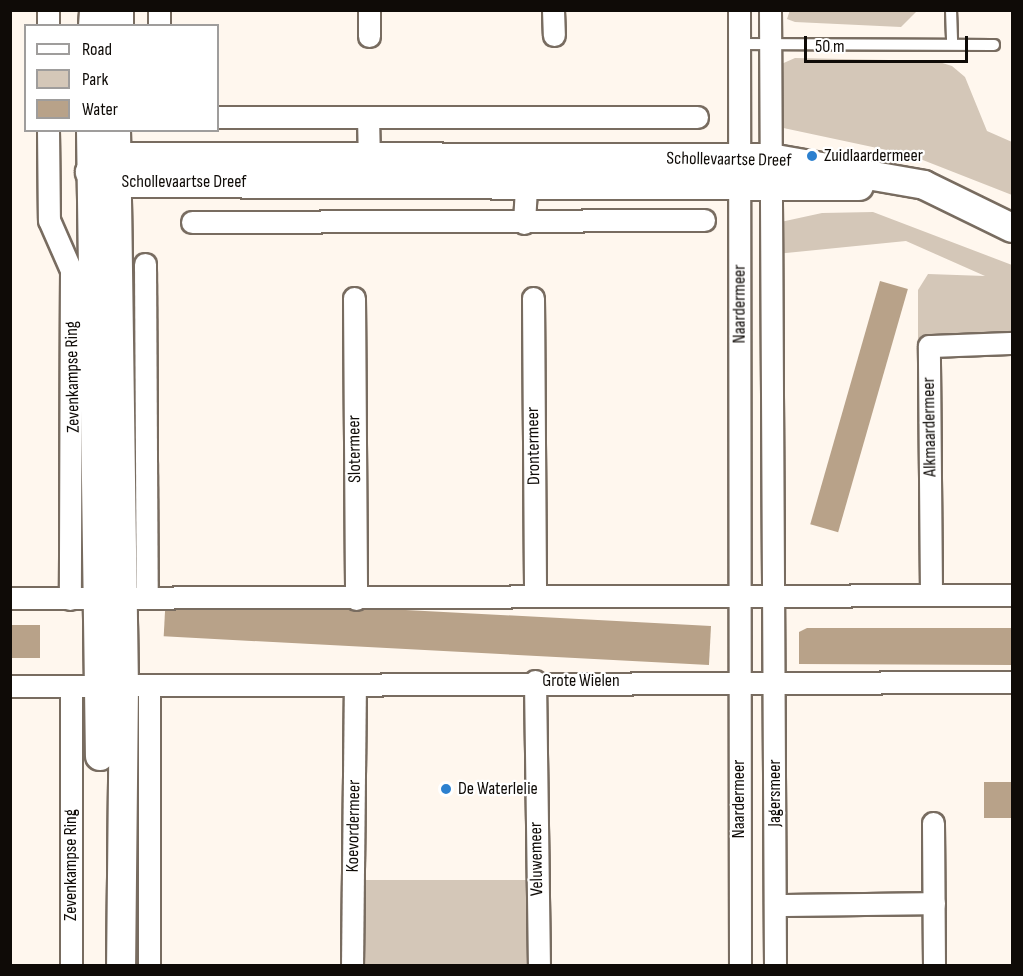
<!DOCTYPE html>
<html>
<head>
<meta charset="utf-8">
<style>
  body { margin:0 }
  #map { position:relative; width:1023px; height:976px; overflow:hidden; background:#fff7ee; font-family:"Sofia Sans Condensed",sans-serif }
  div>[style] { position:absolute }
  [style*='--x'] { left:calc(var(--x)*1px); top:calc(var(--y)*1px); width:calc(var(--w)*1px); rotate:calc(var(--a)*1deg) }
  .green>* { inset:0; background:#d4c7b8; transform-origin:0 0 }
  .water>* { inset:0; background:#b8a289; transform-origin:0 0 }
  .roads { filter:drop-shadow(2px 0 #786c60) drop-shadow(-2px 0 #786c60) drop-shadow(0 2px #786c60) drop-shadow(0 -2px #786c60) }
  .lane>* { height:10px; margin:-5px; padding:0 5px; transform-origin:5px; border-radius:5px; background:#fff }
  .street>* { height:21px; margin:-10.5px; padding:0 10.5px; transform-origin:10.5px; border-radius:10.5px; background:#fff }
  .secondary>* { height:28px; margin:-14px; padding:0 14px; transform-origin:14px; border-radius:14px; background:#fff }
  .dots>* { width:16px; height:16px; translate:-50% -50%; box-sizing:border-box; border:3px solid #fff; border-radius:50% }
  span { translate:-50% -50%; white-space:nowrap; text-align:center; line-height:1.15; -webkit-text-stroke:4.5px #fff; paint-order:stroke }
  .poi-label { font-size:18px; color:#0f0b07 }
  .left { translate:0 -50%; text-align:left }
  .street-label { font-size:18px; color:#0f0b07 }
  .frame { position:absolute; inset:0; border:12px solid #0f0b07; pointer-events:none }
  .legend { position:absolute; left:24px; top:24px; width:195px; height:108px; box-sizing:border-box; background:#fff; border:2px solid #9f9d9c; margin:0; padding:8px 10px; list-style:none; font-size:18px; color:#0f0b07 }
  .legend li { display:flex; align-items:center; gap:12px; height:30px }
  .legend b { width:30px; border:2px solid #9f9d9c }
  .scale { position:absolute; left:804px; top:36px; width:164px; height:27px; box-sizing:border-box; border:3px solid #0f0b07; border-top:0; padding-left:8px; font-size:18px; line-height:21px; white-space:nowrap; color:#0f0b07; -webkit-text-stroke:4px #fff; paint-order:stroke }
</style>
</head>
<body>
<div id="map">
  <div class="green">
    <i style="clip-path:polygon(790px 10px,917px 10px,917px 11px,901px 27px,795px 22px,787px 19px)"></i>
    <i style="clip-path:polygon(795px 58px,936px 61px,952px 66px,965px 77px,987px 131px,1012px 142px,1012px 195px,910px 155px,774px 126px,770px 69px)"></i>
    <i style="clip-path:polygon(873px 212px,1012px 265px,1012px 337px,918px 341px,918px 290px,928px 274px,985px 276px,906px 241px,776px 254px,776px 223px,822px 213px)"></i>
    <i style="left:528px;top:880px;width:85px;height:171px;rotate:90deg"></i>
  </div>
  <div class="water">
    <i style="left:880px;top:281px;width:29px;height:253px;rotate:16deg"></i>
    <i style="left:11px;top:625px;width:29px;height:33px"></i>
    <i style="left:711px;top:626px;width:39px;height:546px;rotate:93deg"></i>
    <i style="clip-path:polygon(807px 628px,1012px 628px,1012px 665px,799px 664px,799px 632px)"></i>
    <i style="left:1012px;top:782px;width:36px;height:28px;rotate:90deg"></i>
  </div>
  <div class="roads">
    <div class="lane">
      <i style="--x:951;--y:10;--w:34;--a:88"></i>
      <i style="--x:739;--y:44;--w:255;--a:0.2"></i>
    </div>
    <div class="street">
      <i style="--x:48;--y:10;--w:16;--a:90"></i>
      <i style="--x:159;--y:10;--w:16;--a:90"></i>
      <i style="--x:369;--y:10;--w:26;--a:90"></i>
      <i style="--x:553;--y:10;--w:25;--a:88"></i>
      <i style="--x:739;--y:10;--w:956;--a:89.94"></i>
      <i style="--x:770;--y:10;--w:956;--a:89.7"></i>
      <i style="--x:218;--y:117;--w:479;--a:0"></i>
      <i style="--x:368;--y:117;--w:43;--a:88.7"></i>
      <i style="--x:48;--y:130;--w:90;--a:89.4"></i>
      <i style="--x:49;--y:220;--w:55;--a:66.3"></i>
      <i style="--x:71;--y:270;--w:329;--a:90.2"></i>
      <i style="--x:192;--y:222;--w:512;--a:-0.22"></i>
      <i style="--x:524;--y:223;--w:53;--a:-86.8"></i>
      <i style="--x:145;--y:264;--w:334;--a:89.7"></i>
      <i style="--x:354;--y:298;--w:301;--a:89.6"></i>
      <i style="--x:533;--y:298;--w:297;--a:89.6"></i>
      <i style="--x:931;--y:592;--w:246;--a:-90.5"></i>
      <i style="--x:929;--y:346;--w:83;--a:-2.1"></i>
      <i style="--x:10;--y:598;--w:1002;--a:-0.17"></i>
      <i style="--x:535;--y:681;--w:285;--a:89.2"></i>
      <i style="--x:10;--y:686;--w:1002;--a:-0.23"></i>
      <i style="--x:71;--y:686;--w:280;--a:90"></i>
      <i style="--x:933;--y:823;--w:143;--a:89.6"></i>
      <i style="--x:775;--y:905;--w:159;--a:-0.7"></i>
      <i style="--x:149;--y:966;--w:280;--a:-90"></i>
      <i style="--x:352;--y:966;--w:279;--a:-89.4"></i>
    </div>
    <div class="secondary">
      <i style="--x:93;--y:26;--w:16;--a:-86"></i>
      <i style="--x:119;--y:26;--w:16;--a:-90"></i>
      <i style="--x:91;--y:130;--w:626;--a:89.18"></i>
      <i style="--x:116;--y:130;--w:556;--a:89.18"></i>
      <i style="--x:124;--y:686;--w:280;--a:90.6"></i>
      <i style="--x:90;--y:172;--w:29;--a:-31"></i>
      <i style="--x:115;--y:157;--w:655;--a:0.09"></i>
      <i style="--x:770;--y:158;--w:156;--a:9.9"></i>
      <i style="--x:924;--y:185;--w:98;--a:26"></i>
      <i style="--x:90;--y:172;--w:28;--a:23"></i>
      <i style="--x:116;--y:183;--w:743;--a:0.23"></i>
    </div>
  </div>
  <div class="dots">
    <i style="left:812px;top:156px;background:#2c80cf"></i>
    <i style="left:446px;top:789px;background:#2c80cf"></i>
  </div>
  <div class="poi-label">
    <span class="left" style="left:824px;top:156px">Zuidlaardermeer</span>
    <span class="left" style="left:458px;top:789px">De Waterlelie</span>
  </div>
  <div class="street-label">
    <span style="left:729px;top:160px;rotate:1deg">Schollevaartse Dreef</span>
    <span style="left:184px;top:182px">Schollevaartse Dreef</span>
    <span style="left:740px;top:304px;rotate:-90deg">Naardermeer</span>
    <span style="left:73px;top:377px;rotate:-91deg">Zevenkampse Ring</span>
    <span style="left:930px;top:427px;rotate:-91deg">Alkmaardermeer</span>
    <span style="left:534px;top:446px;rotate:-91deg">Drontermeer</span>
    <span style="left:355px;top:449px;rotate:-91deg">Slotermeer</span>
    <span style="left:581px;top:681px">Grote Wielen</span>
    <span style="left:775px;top:793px;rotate:-90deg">Jagersmeer</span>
    <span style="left:739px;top:799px;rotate:-90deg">Naardermeer</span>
    <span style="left:354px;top:826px;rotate:-89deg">Koevordermeer</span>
    <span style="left:537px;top:859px;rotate:-91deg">Veluwemeer</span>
    <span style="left:71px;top:865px;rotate:-90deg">Zevenkampse Ring</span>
  </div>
  <div class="frame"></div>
  <ul class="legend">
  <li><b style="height:8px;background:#fff"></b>Road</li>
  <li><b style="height:16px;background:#d4c7b8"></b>Park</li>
  <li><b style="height:16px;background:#b8a289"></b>Water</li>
  </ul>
  <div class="scale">50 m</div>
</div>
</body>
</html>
